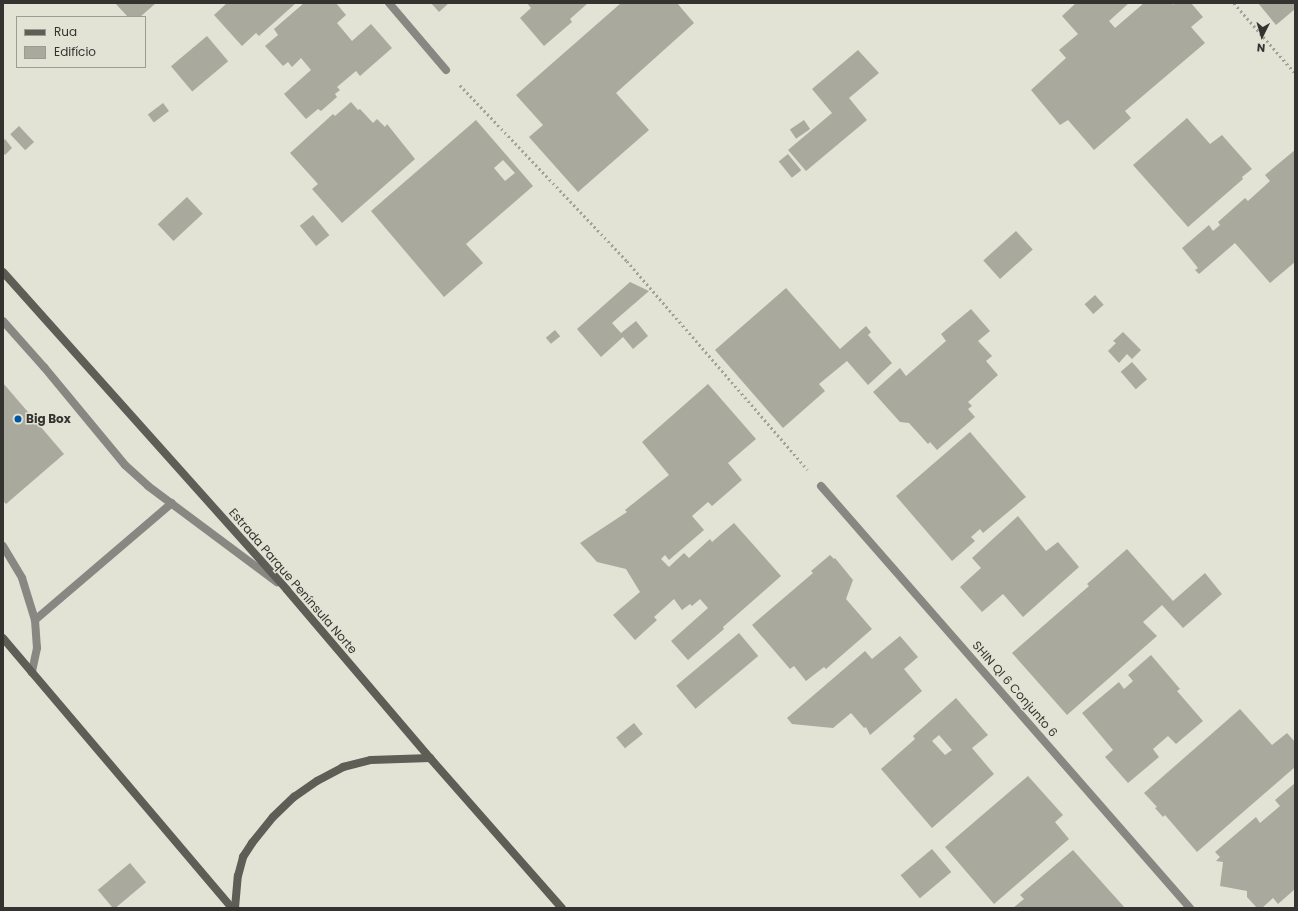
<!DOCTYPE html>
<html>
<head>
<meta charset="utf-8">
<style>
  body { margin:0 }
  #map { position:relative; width:1298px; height:911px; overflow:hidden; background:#e2e2d5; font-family:Poppins,sans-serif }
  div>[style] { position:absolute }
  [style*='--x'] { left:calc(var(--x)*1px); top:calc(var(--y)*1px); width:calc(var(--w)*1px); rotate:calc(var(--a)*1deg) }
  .building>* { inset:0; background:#aaa99d; transform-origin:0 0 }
  .path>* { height:2.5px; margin-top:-1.25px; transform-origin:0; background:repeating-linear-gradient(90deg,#a1a197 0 2px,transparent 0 5px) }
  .lane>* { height:8px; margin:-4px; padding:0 4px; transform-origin:4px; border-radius:4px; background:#888782 }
  .street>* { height:8px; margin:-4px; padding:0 4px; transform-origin:4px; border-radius:4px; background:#888782 }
  .secondary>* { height:8px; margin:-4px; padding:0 4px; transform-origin:4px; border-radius:4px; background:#5e5d56 }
  .dots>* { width:11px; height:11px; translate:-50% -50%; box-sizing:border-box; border:2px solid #e2e2d5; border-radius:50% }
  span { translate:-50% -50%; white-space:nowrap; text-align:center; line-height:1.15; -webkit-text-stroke:3px #e2e2d5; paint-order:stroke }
  .poi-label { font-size:12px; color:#34332f; font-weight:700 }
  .left { translate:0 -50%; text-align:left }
  .street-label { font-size:12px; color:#34332f }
  .frame { position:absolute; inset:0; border:4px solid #34332f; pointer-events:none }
  .legend { position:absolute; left:16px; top:16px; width:130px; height:52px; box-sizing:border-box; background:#e2e2d5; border:1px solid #9c9c93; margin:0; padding:5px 7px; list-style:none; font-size:12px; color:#34332f }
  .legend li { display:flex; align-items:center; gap:8px; height:20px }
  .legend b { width:20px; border:1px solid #9c9c93 }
  .north { position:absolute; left:1242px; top:16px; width:40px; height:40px; -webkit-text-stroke:3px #e2e2d5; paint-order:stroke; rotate:185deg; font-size:11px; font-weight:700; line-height:16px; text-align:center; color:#34332f }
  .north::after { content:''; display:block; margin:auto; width:14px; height:18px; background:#34332f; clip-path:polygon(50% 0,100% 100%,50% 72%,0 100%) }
</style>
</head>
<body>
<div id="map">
  <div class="building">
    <i style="clip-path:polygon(115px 3px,156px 3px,140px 17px,128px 17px)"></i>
    <i style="clip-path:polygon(227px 3px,296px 3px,259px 36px,256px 33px,242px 46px,214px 15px)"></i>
    <i style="clip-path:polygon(304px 3px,316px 4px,336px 3px,346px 15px,337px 23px,352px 41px,371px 24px,392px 48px,360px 76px,356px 71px,337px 87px,340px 90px,335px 94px,337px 97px,321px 111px,318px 109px,306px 119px,284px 94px,311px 70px,301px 58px,292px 67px,288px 62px,283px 66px,265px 46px,278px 35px,274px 29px)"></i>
    <i style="clip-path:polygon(431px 3px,449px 3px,439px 12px)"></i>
    <i style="clip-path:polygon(527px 3px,588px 3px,570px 19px,572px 22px,544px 46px,520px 18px,531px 8px)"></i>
    <i style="clip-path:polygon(621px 3px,677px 3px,694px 23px,616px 93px,649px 130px,578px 192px,529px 137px,543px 125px,516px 95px)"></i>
    <i style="clip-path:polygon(1076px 3px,1129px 3px,1109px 21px,1115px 28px,1144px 3px,1172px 3px,1173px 5px,1175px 3px,1191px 3px,1203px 17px,1191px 27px,1205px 43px,1125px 111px,1131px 118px,1094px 150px,1068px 120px,1060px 125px,1031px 90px,1066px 58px,1059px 50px,1078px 34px,1062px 16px)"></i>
    <i style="clip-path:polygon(1258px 3px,1295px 3px,1295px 9px,1276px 25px)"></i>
    <i style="left:207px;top:36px;width:33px;height:47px;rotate:50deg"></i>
    <i style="clip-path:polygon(858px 50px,879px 73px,849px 98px,867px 120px,806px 171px,788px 150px,832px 113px,812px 89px)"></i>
    <i style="clip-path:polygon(351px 102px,358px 110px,360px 109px,373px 123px,377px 119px,385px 127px,387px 124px,415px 159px,342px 223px,312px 189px,318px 184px,290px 153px,333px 114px,335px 116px)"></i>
    <i style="left:163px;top:103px;width:10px;height:19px;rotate:53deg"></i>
    <i style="clip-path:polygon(1187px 118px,1210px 144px,1222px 135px,1252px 169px,1242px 177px,1243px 179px,1188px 227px,1133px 165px)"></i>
    <i style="clip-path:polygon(evenodd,476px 120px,533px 186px,466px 244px,483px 263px,444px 297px,371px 211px,476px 120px,503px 160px,515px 173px,505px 181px,494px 168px,503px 160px)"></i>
    <i style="left:804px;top:120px;width:11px;height:17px;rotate:56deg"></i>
    <i style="left:19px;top:126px;width:22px;height:12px;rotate:47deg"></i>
    <i style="clip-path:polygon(5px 139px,12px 148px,5px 155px,3px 152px,3px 141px)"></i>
    <i style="clip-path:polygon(1295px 150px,1295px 262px,1270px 283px,1235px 243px,1199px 274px,1195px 270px,1198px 268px,1182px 248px,1209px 225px,1213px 231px,1220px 225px,1218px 222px,1245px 198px,1248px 201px,1270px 181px,1265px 175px)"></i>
    <i style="left:788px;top:154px;width:21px;height:12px;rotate:51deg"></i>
    <i style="left:187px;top:197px;width:23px;height:40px;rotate:47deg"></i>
    <i style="left:313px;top:215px;width:26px;height:17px;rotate:51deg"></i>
    <i style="left:1016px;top:231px;width:25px;height:44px;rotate:48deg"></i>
    <i style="clip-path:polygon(630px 282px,649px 291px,612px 323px,621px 333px,636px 321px,648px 336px,633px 349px,623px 337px,601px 357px,577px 329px)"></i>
    <i style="clip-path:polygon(786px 288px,840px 349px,866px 326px,871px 332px,868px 335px,892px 363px,868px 385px,847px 361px,819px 384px,825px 391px,783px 428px,715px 350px)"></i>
    <i style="left:1095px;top:295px;width:13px;height:14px;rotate:48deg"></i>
    <i style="clip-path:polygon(971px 309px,990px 331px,978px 341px,992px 356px,986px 361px,998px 375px,968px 402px,972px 406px,968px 409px,975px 417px,937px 450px,930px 442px,928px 444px,909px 423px,900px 422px,873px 392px,900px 368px,906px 376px,946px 341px,941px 334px)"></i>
    <i style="left:555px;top:330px;width:8px;height:12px;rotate:50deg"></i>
    <i style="clip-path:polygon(1123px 332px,1141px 350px,1132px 359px,1127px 354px,1119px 363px,1108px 351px,1116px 343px,1113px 341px)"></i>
    <i style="left:1132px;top:362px;width:23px;height:15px;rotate:49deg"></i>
    <i style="clip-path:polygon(3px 383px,64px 454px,6px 504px,3px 501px)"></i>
    <i style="clip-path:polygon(708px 384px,756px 439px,728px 463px,742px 480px,712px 506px,708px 502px,692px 516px,704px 530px,669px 560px,665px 555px,661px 559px,669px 567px,684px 553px,689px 558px,710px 539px,712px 542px,734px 523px,781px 576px,723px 627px,724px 629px,688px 660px,671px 641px,708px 608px,700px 599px,692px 606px,690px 604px,682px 610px,674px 599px,654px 617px,657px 620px,635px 640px,613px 615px,640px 592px,626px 569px,597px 562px,580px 543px,627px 512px,625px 510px,669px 475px,642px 442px)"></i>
    <i style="clip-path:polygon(970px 432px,1026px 497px,983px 533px,980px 529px,971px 537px,975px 541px,952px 561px,896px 496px)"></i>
    <i style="clip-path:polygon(1018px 516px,1046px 551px,1058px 542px,1079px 567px,1023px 617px,1003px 594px,982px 612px,960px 587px,981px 568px,972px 558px)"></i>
    <i style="clip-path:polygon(1127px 549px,1173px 601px,1205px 573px,1222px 594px,1183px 628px,1162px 605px,1143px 622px,1157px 636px,1067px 715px,1012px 653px,1089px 586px,1087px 584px)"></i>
    <i style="clip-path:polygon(830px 555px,834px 559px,835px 558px,853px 580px,846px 599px,872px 629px,826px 669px,824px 667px,806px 681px,794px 666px,790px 669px,752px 625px,813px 573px,811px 571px)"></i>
    <i style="left:739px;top:633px;width:30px;height:82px;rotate:50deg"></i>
    <i style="clip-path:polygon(900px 636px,918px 657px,904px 669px,922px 691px,870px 735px,866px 727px,864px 728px,851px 713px,833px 728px,792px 724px,787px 718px,865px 651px,872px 659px)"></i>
    <i style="clip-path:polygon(1151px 655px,1180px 689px,1177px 691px,1203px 721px,1176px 744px,1168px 736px,1153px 749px,1159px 757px,1128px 783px,1105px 757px,1113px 750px,1082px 713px,1119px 682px,1124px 689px,1133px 681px,1128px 675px)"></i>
    <i style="clip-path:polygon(evenodd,956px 698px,988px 735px,972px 748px,994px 774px,932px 828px,881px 769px,915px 739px,913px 736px,956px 698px,939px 735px,952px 750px,945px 755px,932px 741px,939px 735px)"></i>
    <i style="clip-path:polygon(1240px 709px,1272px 745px,1287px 733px,1295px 742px,1295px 767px,1197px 852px,1165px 815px,1163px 817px,1155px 808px,1157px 807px,1144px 793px)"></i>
    <i style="left:634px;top:723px;width:14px;height:23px;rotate:51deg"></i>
    <i style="clip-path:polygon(1028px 776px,1063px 815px,1055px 822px,1069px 839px,994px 904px,945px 847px)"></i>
    <i style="clip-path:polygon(1295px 783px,1295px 889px,1278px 904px,1273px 898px,1262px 908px,1257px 908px,1247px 897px,1247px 891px,1220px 886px,1223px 862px,1216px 861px,1220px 857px,1215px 852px,1256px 817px,1260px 823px,1280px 806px,1275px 800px)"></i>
    <i style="left:932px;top:849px;width:30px;height:41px;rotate:50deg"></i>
    <i style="clip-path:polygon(1073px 850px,1125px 908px,1013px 908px,1024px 899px,1020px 895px)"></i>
    <i style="left:130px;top:863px;width:25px;height:42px;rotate:50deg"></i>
  </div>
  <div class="path">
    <i style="--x:1234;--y:3;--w:93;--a:48.9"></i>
    <i style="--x:460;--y:85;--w:243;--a:46.5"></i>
    <i style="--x:627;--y:261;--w:276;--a:49.1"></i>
  </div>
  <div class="lane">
    <i style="--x:3;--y:321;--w:62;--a:48.3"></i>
    <i style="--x:44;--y:367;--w:127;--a:50.4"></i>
    <i style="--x:125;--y:465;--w:31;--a:42"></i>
    <i style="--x:148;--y:486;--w:161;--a:36.7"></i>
    <i style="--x:3;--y:546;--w:37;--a:59"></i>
    <i style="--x:22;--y:578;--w:44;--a:72.8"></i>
    <i style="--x:35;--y:620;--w:28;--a:86"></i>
    <i style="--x:37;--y:648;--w:25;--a:102"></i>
    <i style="--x:35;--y:620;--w:180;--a:-40.5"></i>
  </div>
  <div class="street">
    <i style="--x:389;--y:3;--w:88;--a:49.6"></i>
    <i style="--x:821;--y:486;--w:561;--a:48.83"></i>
  </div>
  <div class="secondary">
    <i style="--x:3;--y:272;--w:426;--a:48.2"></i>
    <i style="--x:287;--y:590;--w:221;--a:49.6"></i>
    <i style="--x:430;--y:758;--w:200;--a:48.7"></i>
    <i style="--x:3;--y:638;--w:354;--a:49.7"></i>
    <i style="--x:235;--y:908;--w:32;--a:-85"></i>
    <i style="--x:238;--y:876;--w:20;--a:-75"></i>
    <i style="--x:243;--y:857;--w:17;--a:-57"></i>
    <i style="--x:252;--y:843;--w:33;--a:-51"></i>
    <i style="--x:273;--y:817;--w:29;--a:-44"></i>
    <i style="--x:294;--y:797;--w:28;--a:-35"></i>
    <i style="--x:317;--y:781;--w:30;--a:-28"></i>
    <i style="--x:343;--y:767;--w:29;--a:-14"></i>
    <i style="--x:371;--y:760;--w:59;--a:-1.9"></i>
  </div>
  <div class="dots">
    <i style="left:18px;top:419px;background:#0055a3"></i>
  </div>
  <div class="poi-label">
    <span class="left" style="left:26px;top:419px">Big Box</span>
  </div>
  <div class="street-label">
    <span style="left:293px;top:581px;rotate:49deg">Estrada Parque Península Norte</span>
    <span style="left:1015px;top:689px;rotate:49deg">SHIN QI 6 Conjunto 6</span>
  </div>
  <div class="frame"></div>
  <ul class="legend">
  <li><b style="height:5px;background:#5e5d56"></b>Rua</li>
  <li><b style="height:11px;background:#aaa99d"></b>Edifício</li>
  </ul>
  <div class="north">N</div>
</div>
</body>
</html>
